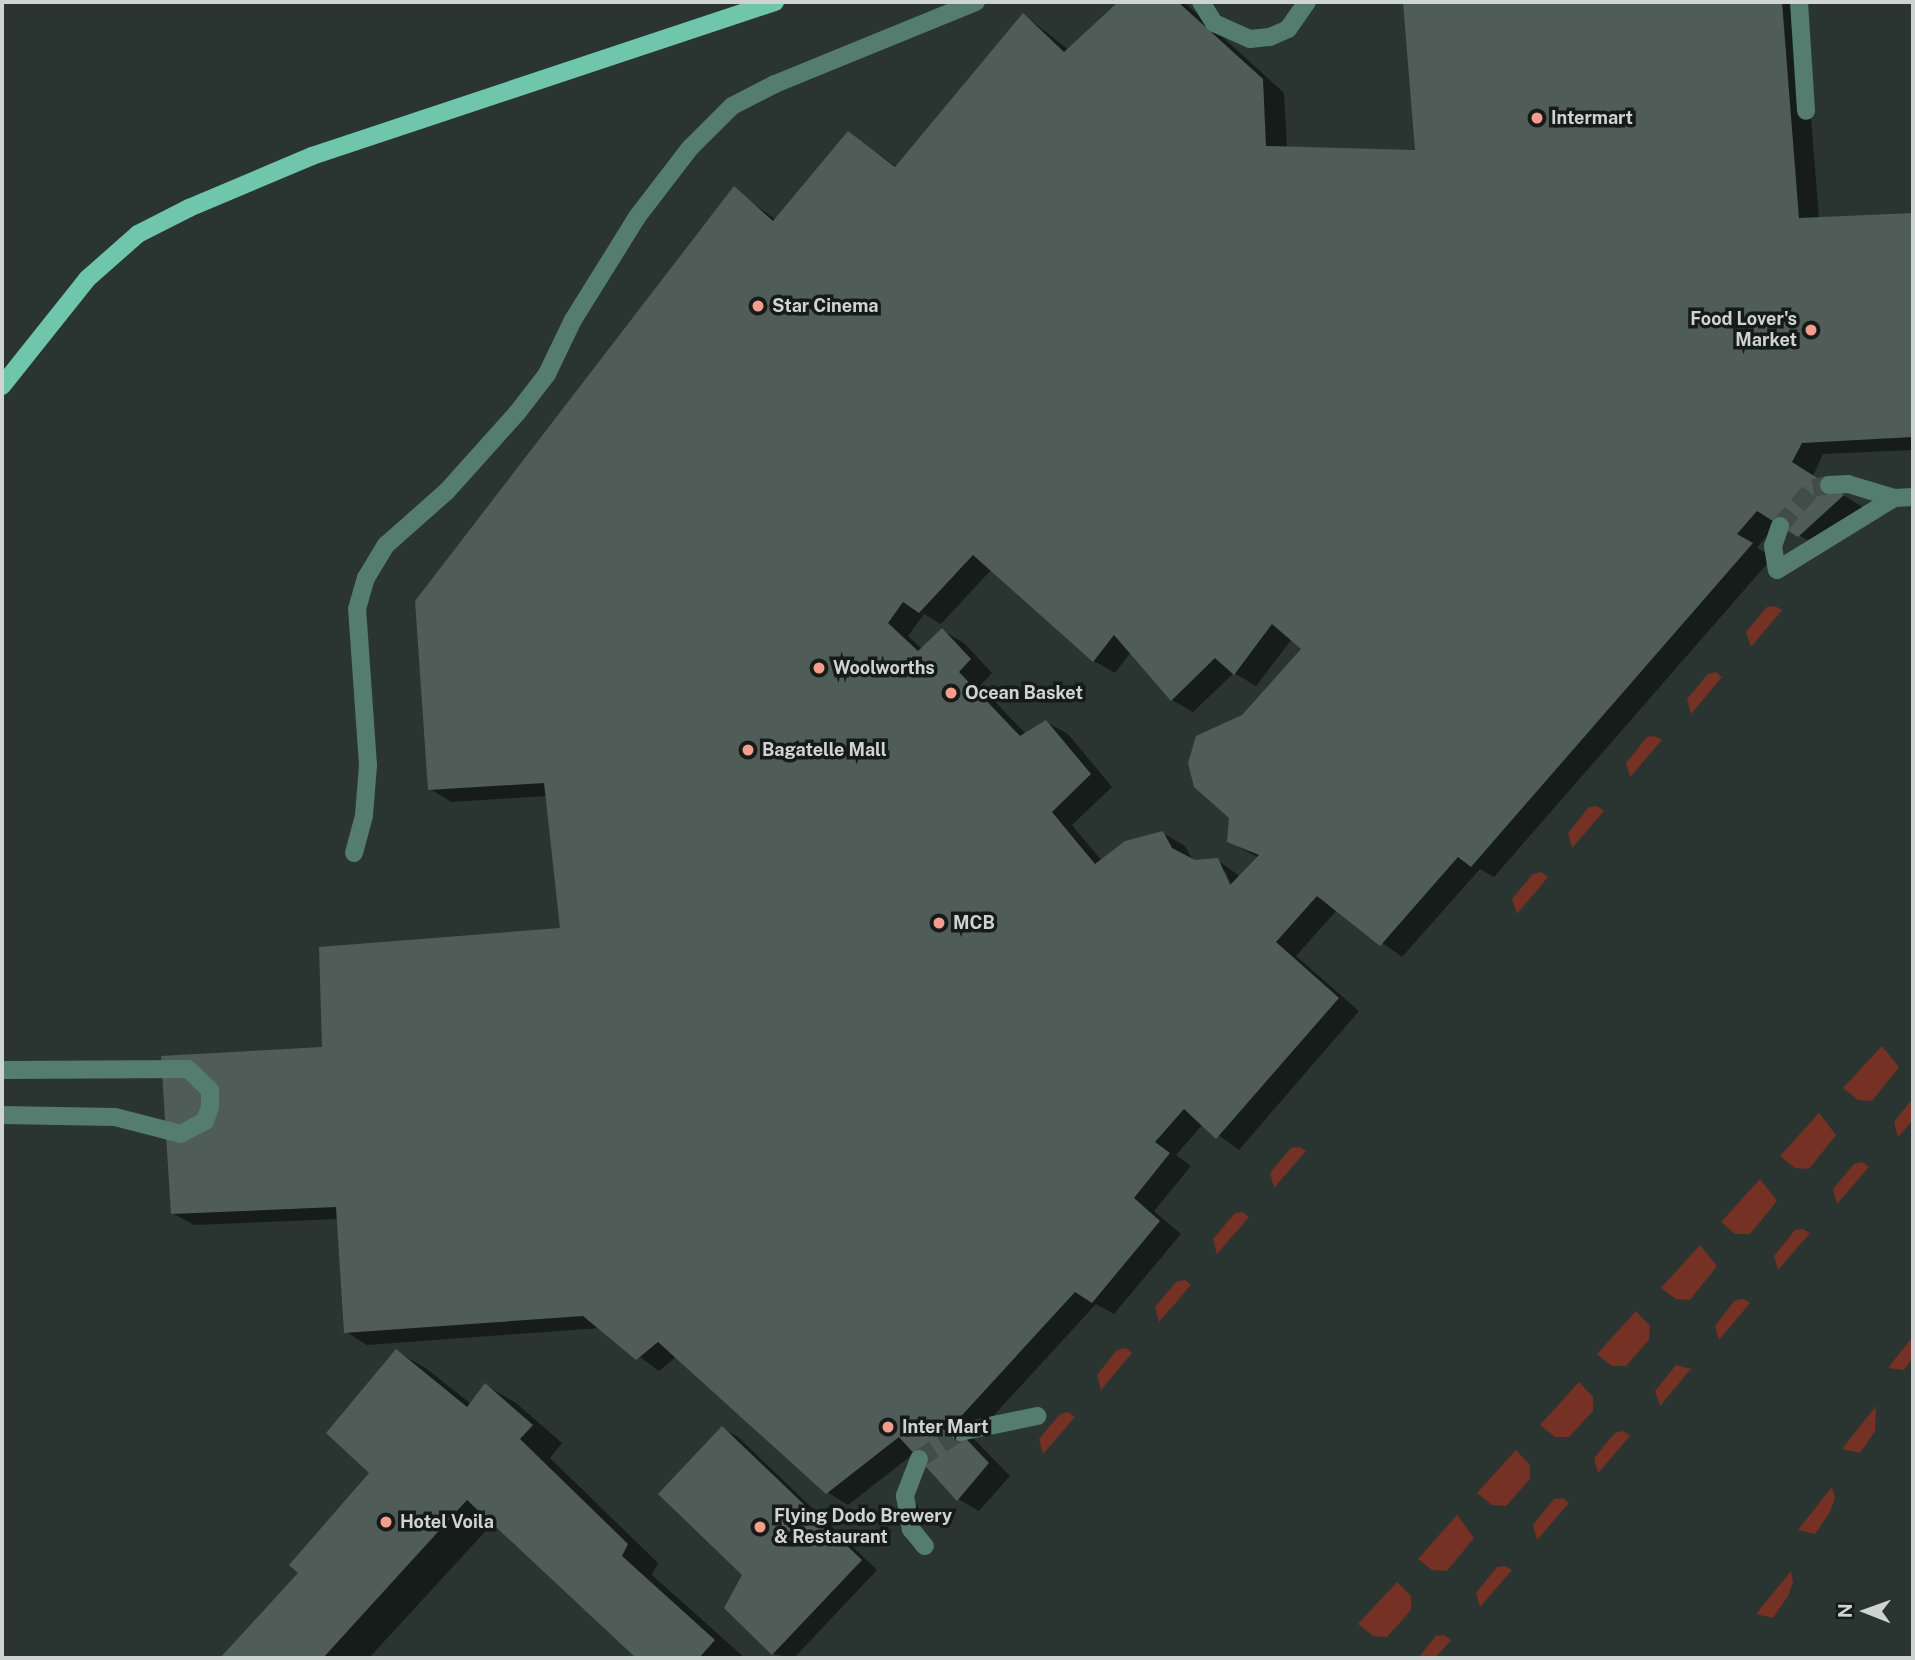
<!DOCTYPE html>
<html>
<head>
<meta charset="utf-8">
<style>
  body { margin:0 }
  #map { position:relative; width:1915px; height:1660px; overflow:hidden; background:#2a3531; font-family:"Public Sans",sans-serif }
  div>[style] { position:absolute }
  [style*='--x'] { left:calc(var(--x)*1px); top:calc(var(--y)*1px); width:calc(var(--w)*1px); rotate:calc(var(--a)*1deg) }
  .green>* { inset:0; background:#753124 }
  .shadow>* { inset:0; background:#0007 }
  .building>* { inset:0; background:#505c58 }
  .minor-tunnel>* { height:18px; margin-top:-9px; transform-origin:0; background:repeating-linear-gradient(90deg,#424d49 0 18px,transparent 0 27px) }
  .minor>* { height:18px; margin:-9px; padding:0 9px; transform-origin:9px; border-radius:9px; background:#547c6f }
  .major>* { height:18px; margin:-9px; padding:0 9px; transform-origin:9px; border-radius:9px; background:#6fc6ab }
  .dots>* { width:19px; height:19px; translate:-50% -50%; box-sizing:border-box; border:4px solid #161b1a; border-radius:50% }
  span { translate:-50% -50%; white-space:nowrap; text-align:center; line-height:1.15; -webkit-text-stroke:7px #161b1a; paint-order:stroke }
  .poi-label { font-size:18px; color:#cdd4d1; font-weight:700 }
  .left { translate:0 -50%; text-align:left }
  .right { translate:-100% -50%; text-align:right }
  .frame { position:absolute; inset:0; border:4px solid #cdd4d1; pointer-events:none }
  .north { position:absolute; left:1831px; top:1576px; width:70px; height:70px; -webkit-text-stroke:5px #161b1a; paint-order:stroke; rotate:271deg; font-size:19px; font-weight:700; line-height:28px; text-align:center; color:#cdd4d1 }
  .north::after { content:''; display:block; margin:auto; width:24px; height:32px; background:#cdd4d1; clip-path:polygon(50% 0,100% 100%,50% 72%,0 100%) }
</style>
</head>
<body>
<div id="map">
  <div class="green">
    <i style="clip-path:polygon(1775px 606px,1782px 610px,1751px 647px,1746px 632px,1767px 607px)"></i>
    <i style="clip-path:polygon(1716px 672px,1722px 677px,1691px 714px,1687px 699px,1708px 674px)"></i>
    <i style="clip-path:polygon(1655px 736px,1662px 740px,1630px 777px,1626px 763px,1647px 737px)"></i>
    <i style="clip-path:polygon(1597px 806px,1604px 811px,1572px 848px,1568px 833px,1589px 807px)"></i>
    <i style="clip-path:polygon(1541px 872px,1548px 877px,1517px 914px,1512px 899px,1533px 874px)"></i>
    <i style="clip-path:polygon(1882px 1046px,1899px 1067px,1872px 1101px,1858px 1100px,1843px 1088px)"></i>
    <i style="clip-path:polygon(1913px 1098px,1913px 1120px,1898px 1137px,1894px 1122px)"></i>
    <i style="clip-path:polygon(1819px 1113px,1836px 1135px,1809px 1169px,1795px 1168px,1780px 1156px)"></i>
    <i style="clip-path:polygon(1300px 1147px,1306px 1151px,1274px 1188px,1270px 1173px,1291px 1148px)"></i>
    <i style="clip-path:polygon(1862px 1162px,1869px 1167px,1837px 1204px,1833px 1189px,1854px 1164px)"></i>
    <i style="clip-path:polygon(1760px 1179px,1777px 1201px,1750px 1234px,1735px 1234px,1721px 1222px)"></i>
    <i style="clip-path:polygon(1242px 1212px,1249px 1217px,1217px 1254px,1213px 1239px,1234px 1214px)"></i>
    <i style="clip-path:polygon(1803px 1229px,1810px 1233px,1778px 1270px,1774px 1256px,1795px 1230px)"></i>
    <i style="clip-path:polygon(1700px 1245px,1717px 1266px,1690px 1300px,1676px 1299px,1661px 1288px)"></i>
    <i style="clip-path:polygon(1185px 1280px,1191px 1285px,1159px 1322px,1155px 1307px,1176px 1282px)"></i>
    <i style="clip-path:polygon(1744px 1299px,1750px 1303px,1719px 1340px,1715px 1326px,1735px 1300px)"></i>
    <i style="clip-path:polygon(1636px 1311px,1650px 1326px,1649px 1340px,1626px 1366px,1612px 1366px,1597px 1354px)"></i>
    <i style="clip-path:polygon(1913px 1336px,1913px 1357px,1904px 1370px,1888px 1368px)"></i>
    <i style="clip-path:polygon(1126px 1348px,1132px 1353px,1101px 1390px,1097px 1375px,1117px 1350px)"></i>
    <i style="clip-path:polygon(1676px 1365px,1691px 1369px,1660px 1406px,1655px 1391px)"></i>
    <i style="clip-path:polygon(1579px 1382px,1593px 1397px,1593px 1411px,1569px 1437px,1555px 1437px,1540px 1425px)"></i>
    <i style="clip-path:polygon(1876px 1406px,1875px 1431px,1860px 1453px,1842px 1449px)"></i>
    <i style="clip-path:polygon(1068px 1412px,1075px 1417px,1043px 1454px,1039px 1439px,1060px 1414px)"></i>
    <i style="clip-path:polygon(1623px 1431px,1630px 1436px,1598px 1473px,1594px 1458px,1615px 1433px)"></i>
    <i style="clip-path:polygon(1516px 1450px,1530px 1465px,1530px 1479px,1506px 1506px,1492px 1505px,1477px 1493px)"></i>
    <i style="clip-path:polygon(1832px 1487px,1835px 1498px,1830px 1512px,1815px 1534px,1798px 1530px)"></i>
    <i style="clip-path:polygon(1563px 1498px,1569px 1503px,1537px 1540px,1533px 1525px,1554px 1499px)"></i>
    <i style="clip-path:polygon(1457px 1515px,1474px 1538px,1447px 1571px,1432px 1570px,1418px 1559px)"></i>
    <i style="clip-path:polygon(1505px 1566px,1512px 1570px,1480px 1607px,1476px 1593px,1497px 1567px)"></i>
    <i style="clip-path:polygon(1791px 1571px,1793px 1582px,1788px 1596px,1773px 1618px,1756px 1614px)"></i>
    <i style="clip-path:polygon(1397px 1582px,1411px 1596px,1411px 1610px,1387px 1637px,1373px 1636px,1358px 1624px)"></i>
    <i style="clip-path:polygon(1444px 1635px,1451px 1640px,1435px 1658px,1418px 1658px,1436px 1636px)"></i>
  </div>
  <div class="shadow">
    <i style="clip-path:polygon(evenodd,1120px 2px,1184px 2px,1284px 93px,1287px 148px,1417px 152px,1405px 2px,1802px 2px,1819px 219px,1913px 215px,1913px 450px,1823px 454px,1813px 476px,1864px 508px,1820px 548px,1778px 522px,1757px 548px,1773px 557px,1494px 877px,1480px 869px,1402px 957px,1337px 910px,1296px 956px,1359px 1011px,1239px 1150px,1203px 1124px,1176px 1155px,1191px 1166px,1154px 1211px,1181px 1234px,1114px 1314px,1096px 1304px,973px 1438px,1010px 1476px,979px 1511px,958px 1499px,916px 1452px,848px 1505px,827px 1492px,677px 1356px,659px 1371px,600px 1328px,367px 1345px,346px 1332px,339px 1219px,194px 1225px,172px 1213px,324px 1048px,562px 929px,547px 796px,451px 802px,430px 789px,734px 189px,776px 220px,848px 133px,897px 167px,1024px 15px,1069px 50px,1120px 2px,992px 569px,1094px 661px,1115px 673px,1131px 652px,1172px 700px,1193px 712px,1234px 673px,1256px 686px,1292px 639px,1303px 649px,1243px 716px,1228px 841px,1259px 858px,1241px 877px,1217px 860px,1193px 861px,1185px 846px,1163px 833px,1102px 861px,1072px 825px,1112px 787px,1068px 734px,1046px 722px,1026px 734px,980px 686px,992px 673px,964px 643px,942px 630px,923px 650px,908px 636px,924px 614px,941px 624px,992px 569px,1120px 2px,1222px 871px,1225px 871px,1235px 893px,1232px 894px,1222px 871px)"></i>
    <i style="clip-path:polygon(396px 1351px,427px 1369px,471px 1404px,486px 1385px,516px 1403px,562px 1443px,550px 1458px,658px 1563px,652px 1575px,745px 1658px,639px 1658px,494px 1522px,369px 1658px,223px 1658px,300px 1573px,371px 1473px)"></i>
    <i style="clip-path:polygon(722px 1428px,738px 1437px,877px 1570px,794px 1658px,773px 1654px,744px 1574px)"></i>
  </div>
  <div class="building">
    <i style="clip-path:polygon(evenodd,1118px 2px,1178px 2px,1263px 79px,1266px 146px,1415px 150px,1403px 2px,1782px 2px,1799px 218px,1913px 213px,1913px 437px,1802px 443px,1792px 462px,1844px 495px,1798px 537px,1757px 511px,1737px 534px,1753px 543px,1471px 867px,1458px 857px,1380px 946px,1317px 896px,1276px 942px,1339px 998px,1216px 1139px,1184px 1109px,1155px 1142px,1170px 1153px,1134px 1198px,1160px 1221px,1092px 1303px,1075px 1292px,953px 1425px,989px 1463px,957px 1501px,899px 1437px,826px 1494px,658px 1342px,636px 1360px,583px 1316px,344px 1333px,336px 1207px,171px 1214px,161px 1056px,322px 1047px,319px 947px,560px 928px,544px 783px,428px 790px,415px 601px,734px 186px,773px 221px,848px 131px,895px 167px,1023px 13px,1064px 52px,1118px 2px,973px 555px,1093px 662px,1114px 635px,1171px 701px,1215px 658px,1234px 675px,1272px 624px,1301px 649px,1242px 715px,1196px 736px,1188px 763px,1194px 787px,1229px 818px,1227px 842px,1259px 855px,1230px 885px,1218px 858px,1195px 860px,1172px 848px,1163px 831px,1125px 841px,1095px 864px,1052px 812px,1091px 774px,1046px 720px,1020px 736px,959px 672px,971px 659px,942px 628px,918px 651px,888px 623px,903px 602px,919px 613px,973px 555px)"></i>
    <i style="clip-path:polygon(396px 1349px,467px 1407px,485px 1383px,533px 1425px,520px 1439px,628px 1544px,622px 1556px,715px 1640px,699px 1658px,636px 1658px,467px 1500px,323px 1658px,220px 1658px,298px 1573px,289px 1565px,369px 1473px,326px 1433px)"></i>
    <i style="clip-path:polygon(722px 1426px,862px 1560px,772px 1655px,724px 1608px,742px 1575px,658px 1494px)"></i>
  </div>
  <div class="minor-tunnel">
    <i style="--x:1780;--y:526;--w:50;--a:-49"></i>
    <i style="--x:1813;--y:488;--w:16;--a:-11"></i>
    <i style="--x:919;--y:1459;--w:49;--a:-33.4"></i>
  </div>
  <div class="minor">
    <i style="--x:1201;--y:2;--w:25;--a:58"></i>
    <i style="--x:1214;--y:23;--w:39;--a:24"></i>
    <i style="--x:1250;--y:39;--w:20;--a:-6"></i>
    <i style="--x:1270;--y:37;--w:20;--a:-24"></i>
    <i style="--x:1288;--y:29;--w:33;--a:-55"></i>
    <i style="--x:1799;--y:2;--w:109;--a:86.3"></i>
    <i style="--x:1829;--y:485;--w:19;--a:-3"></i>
    <i style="--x:1848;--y:484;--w:48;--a:16.9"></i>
    <i style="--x:1894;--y:498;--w:19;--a:-3"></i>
    <i style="--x:1780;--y:526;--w:21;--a:109"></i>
    <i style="--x:1773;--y:546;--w:24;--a:81"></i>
    <i style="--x:1777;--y:570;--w:137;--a:-31.6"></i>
    <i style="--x:354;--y:853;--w:39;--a:-75"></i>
    <i style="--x:364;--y:815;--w:50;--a:-85.4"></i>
    <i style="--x:368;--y:765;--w:156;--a:-94"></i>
    <i style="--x:357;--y:609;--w:32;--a:-74"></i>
    <i style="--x:366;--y:578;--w:39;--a:-59"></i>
    <i style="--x:386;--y:545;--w:81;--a:-41.5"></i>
    <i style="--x:447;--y:491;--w:105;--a:-48.1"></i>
    <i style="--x:517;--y:413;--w:49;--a:-52.4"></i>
    <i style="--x:547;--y:374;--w:60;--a:-64.3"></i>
    <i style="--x:573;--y:320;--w:121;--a:-58.1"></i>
    <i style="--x:637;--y:217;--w:87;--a:-52.5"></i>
    <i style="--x:690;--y:148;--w:59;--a:-45"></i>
    <i style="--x:732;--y:106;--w:48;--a:-27.1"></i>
    <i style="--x:775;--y:84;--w:217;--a:-22.2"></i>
    <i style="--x:2;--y:1070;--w:186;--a:-0.3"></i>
    <i style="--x:188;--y:1069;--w:30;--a:44"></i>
    <i style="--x:210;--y:1090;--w:17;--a:90"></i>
    <i style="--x:210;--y:1107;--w:15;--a:110"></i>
    <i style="--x:205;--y:1121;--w:27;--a:152"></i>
    <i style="--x:181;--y:1134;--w:68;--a:-165.6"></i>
    <i style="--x:115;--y:1117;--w:113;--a:-179"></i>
    <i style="--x:960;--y:1432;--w:79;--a:-11.7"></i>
    <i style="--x:919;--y:1459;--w:40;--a:111"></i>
    <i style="--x:905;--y:1496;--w:34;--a:80"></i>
    <i style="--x:911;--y:1529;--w:22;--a:51"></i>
  </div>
  <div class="major">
    <i style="--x:2;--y:386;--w:137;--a:-51.5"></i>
    <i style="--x:87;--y:279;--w:68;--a:-41.4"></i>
    <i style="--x:138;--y:234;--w:57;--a:-27"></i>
    <i style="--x:189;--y:208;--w:134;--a:-22.9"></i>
    <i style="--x:312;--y:156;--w:488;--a:-18.4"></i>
  </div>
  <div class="dots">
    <i style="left:1537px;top:118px;background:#f49d8c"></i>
    <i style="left:758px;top:306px;background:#f49d8c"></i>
    <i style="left:1811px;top:330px;background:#f49d8c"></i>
    <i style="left:819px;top:668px;background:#f49d8c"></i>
    <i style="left:951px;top:693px;background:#f49d8c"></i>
    <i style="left:748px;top:750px;background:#f49d8c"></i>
    <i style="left:939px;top:923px;background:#f49d8c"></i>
    <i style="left:888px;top:1427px;background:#f49d8c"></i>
    <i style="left:386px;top:1522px;background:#f49d8c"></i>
    <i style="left:760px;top:1527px;background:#f49d8c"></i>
  </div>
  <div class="poi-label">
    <span class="left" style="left:1551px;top:118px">Intermart</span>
    <span class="left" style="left:772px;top:306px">Star Cinema</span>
    <span class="right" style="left:1797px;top:330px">Food Lover's<br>Market</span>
    <span class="left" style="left:833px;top:668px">Woolworths</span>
    <span class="left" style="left:965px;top:693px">Ocean Basket</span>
    <span class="left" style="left:762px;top:750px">Bagatelle Mall</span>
    <span class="left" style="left:953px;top:923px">MCB</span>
    <span class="left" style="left:902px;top:1427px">Inter Mart</span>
    <span class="left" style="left:774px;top:1527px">Flying Dodo Brewery<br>&amp; Restaurant</span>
    <span class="left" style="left:400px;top:1522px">Hotel Voila</span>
  </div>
  <div class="frame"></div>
  <div class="north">N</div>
</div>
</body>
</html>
